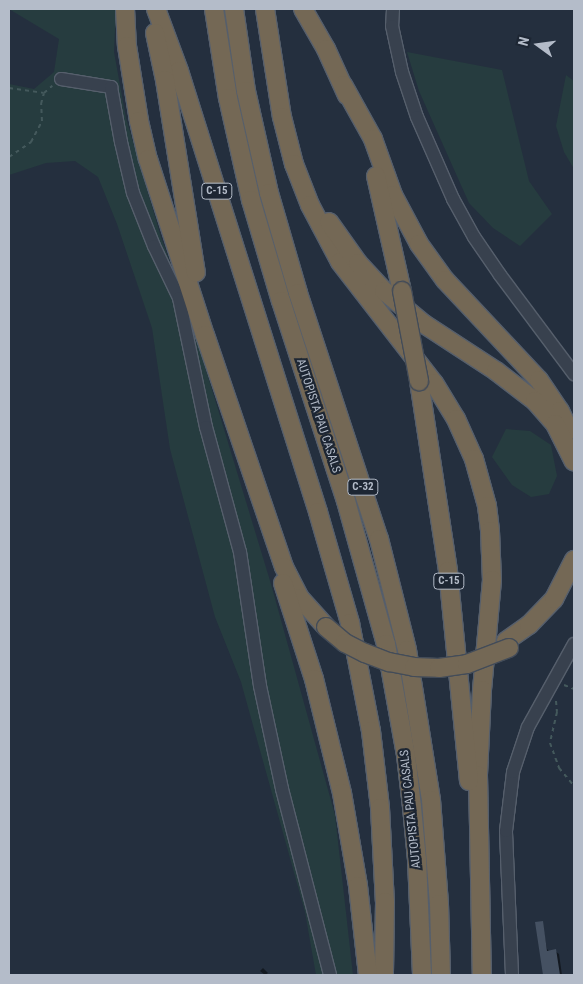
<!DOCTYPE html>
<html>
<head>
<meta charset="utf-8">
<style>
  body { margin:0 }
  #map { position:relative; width:583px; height:984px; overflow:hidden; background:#242f3e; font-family:"Roboto Condensed",sans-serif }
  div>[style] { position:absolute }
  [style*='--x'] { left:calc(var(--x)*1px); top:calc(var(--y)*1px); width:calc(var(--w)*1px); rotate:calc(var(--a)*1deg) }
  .green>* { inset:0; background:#263c3f }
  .shadow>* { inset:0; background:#0007 }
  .building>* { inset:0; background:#455162 }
  .path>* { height:2px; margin-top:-1px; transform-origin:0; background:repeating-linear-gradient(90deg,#44595c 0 4px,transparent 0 8px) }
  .roads { filter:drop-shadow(1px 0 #565f6c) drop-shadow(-1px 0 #565f6c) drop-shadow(0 1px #565f6c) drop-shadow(0 -1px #565f6c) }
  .minor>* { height:12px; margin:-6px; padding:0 6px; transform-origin:6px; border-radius:6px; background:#38414e }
  .highway>* { height:18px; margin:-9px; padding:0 9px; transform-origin:9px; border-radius:9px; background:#746855 }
  .bridges { filter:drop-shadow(1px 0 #434c59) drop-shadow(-1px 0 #434c59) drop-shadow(0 1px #434c59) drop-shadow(0 -1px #434c59) }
  .highway-bridge>* { height:18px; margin:-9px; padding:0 9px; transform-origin:9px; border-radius:9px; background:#746855 }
  span { translate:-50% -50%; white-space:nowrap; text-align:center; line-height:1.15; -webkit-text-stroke:4.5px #1d2633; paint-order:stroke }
  .shield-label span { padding:1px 4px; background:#1d2633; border:1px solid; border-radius:4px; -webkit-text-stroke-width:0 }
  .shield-label { font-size:11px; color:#b4bcc9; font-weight:700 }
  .street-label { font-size:12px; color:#b4bcc9 }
  .frame { position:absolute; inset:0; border:10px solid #b4bcc9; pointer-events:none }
  .north { position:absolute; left:513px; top:20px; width:50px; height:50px; -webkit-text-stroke:4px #1d2633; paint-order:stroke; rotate:284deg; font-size:14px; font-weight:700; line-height:20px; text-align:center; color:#b4bcc9 }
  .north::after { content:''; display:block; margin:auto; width:18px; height:22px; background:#b4bcc9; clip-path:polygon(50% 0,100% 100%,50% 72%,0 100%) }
</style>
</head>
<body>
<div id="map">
  <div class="green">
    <i style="clip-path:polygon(9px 9px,116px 9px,114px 52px,126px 118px,161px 237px,193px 327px,271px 584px,335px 815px,353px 975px,316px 975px,305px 912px,241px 682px,215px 617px,170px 449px,152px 328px,117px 224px,98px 177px,75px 161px,46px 163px,9px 175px,9px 84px,34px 89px,54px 72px,59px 39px)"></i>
    <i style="clip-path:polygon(407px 52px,502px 70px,529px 181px,552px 214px,520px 246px,493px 228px,469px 203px,419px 91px)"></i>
    <i style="clip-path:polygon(566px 75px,574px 81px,574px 169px,564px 152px,556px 126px)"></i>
    <i style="clip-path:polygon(506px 429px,530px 431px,551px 445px,557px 476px,549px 494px,531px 497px,512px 485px,492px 457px)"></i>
  </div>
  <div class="shadow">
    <i style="clip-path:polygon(542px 922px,547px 949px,550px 952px,555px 951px,559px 954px,562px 975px,544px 975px,536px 923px)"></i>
    <i style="clip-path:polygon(263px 968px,268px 973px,265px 975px,260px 971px)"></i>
  </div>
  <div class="building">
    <i style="clip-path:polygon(543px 921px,547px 951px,556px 949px,560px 975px,543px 975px,535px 922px)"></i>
  </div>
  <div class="path">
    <i style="--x:9;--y:88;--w:35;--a:8"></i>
    <i style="--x:9;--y:157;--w:27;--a:-34"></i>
    <i style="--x:31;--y:142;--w:24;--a:-62"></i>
    <i style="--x:42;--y:121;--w:17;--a:-93"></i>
    <i style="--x:41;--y:104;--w:11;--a:-75"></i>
    <i style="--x:44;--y:93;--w:11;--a:-41"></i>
    <i style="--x:564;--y:685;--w:11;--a:22"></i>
    <i style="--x:556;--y:701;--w:11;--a:85"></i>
    <i style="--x:557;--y:712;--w:32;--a:103"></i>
    <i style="--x:550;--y:743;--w:27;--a:70"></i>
    <i style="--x:559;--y:768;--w:23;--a:50"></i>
  </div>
  <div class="roads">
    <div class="minor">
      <i style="--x:393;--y:9;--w:17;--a:93"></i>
      <i style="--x:392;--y:26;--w:47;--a:77.7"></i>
      <i style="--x:402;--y:72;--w:47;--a:71.6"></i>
      <i style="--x:417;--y:117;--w:90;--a:66.3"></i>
      <i style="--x:453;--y:199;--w:43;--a:61.1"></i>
      <i style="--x:474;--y:237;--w:46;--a:55.6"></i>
      <i style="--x:500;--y:275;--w:124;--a:53.2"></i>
      <i style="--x:61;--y:79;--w:51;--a:9.1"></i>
      <i style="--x:111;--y:87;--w:56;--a:79.7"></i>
      <i style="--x:121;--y:142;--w:52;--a:76.8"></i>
      <i style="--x:133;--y:193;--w:57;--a:68.4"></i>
      <i style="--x:154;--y:246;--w:58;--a:64.3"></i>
      <i style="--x:179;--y:298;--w:132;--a:78.2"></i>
      <i style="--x:206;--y:427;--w:130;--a:74.8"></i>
      <i style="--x:240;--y:552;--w:135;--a:81.5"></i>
      <i style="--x:260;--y:686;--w:105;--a:77.9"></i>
      <i style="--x:282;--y:789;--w:192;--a:75.5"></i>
      <i style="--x:512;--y:975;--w:144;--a:-92.4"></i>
      <i style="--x:506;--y:831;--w:59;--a:-83.2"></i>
      <i style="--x:513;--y:772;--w:47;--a:-71.6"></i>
      <i style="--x:528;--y:727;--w:95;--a:-61"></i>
    </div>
    <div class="highway">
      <i style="--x:125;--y:9;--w:37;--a:87"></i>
      <i style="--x:127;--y:46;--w:76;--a:80.9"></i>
      <i style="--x:139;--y:121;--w:39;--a:77"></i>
      <i style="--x:148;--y:159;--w:185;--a:72.1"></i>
      <i style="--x:205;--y:335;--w:245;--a:71.2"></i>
      <i style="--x:284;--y:567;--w:35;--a:63"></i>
      <i style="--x:300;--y:598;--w:39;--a:48"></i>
      <i style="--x:156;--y:9;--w:66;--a:69.6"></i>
      <i style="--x:179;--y:71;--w:462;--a:72.5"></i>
      <i style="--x:318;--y:512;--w:116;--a:73.9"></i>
      <i style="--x:350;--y:623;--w:110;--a:79"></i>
      <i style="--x:371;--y:731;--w:78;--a:83.3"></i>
      <i style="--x:380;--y:808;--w:94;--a:87"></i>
      <i style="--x:385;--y:902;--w:73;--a:90.8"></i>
      <i style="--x:214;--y:9;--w:90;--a:81.1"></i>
      <i style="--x:228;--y:98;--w:105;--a:77.3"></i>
      <i style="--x:251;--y:200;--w:105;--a:73.5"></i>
      <i style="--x:281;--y:301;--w:210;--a:72"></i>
      <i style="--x:346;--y:501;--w:148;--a:74.4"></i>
      <i style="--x:386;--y:644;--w:113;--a:79.8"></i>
      <i style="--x:406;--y:755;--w:52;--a:83.4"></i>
      <i style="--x:412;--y:807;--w:53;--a:84.6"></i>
      <i style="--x:417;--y:860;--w:115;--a:87.5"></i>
      <i style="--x:234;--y:9;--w:83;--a:81.7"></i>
      <i style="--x:246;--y:91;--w:105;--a:77.3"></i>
      <i style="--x:269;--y:193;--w:104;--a:73.8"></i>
      <i style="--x:298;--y:293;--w:259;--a:71.8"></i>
      <i style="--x:379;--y:539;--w:114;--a:75.8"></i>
      <i style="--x:407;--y:650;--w:152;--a:80.9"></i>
      <i style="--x:431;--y:800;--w:104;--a:85.6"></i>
      <i style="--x:439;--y:904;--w:71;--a:88.4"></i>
      <i style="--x:265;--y:9;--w:109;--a:81.1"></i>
      <i style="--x:282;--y:117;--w:49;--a:75.7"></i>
      <i style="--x:294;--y:164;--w:44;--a:68.7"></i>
      <i style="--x:310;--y:205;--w:64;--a:62.2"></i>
      <i style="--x:340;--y:262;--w:153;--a:52.2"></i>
      <i style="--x:434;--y:383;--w:42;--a:58.6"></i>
      <i style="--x:456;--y:419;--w:44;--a:65.8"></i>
      <i style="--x:474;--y:459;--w:49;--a:74.5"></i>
      <i style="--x:487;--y:506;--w:25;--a:83"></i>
      <i style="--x:490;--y:531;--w:49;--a:87.7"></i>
      <i style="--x:492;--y:580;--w:110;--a:95.2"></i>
      <i style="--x:482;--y:690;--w:85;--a:92.7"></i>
      <i style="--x:478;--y:775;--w:200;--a:88.9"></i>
      <i style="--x:303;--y:9;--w:46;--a:60.1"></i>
      <i style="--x:326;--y:49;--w:51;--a:65.5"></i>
      <i style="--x:155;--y:33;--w:48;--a:78"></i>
      <i style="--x:165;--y:80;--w:195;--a:80.9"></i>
      <i style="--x:343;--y:85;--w:62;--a:60.9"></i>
      <i style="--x:373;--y:139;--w:59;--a:70.3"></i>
      <i style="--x:393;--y:195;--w:55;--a:62"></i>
      <i style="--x:419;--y:244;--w:44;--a:54.2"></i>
      <i style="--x:445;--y:280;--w:137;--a:46.8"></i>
      <i style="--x:539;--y:380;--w:37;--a:56"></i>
      <i style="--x:560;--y:411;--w:21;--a:65"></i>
      <i style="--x:376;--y:176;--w:118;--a:77.3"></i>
      <i style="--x:329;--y:222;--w:50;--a:54.7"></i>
      <i style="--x:358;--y:263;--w:38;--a:47"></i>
      <i style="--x:384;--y:291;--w:52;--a:39.5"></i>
      <i style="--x:424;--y:324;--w:86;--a:33.1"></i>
      <i style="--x:496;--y:371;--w:49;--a:37.6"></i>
      <i style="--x:535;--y:401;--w:30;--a:49"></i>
      <i style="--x:555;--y:424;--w:42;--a:63.4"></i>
      <i style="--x:419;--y:381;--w:192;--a:81.3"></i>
      <i style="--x:448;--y:571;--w:211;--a:84.3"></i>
      <i style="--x:283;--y:583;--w:101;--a:72.1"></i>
      <i style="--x:314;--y:679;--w:117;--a:76.2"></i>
      <i style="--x:342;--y:793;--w:94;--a:80.2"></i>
      <i style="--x:358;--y:886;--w:90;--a:83.6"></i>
      <i style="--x:506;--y:641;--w:28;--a:-35"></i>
      <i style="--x:529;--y:625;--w:36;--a:-46"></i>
      <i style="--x:554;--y:599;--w:44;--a:-62.9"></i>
    </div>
  </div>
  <div class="bridges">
    <div class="highway-bridge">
      <i style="--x:402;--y:291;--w:92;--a:79.3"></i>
      <i style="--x:326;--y:627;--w:25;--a:40"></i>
      <i style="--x:345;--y:643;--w:22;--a:27"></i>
      <i style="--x:365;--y:653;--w:26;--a:21"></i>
      <i style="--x:389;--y:662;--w:25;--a:11"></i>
      <i style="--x:414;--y:667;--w:25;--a:2"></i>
      <i style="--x:439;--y:668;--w:28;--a:-8"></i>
      <i style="--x:467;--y:664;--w:45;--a:-20.9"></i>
    </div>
  </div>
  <div class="shield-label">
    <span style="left:217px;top:191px">C-15</span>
    <span style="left:363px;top:487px">C-32</span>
    <span style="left:449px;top:581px">C-15</span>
  </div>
  <div class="street-label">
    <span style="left:318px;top:416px;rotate:72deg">AUTOPISTA PAU CASALS</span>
    <span style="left:411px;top:809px;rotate:-96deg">AUTOPISTA PAU CASALS</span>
  </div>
  <div class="frame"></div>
  <div class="north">N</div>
</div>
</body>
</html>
